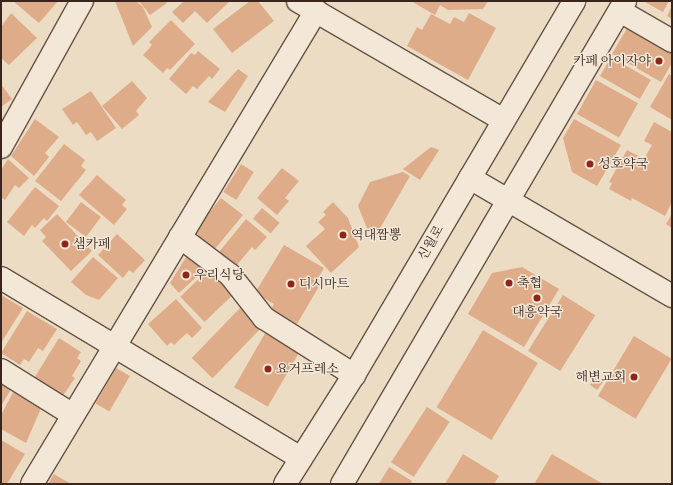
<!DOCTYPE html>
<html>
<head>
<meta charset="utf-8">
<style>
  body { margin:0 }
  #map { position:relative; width:673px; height:485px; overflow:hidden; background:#ecdcc3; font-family:"Libre Bodoni","Noto Serif KR",serif }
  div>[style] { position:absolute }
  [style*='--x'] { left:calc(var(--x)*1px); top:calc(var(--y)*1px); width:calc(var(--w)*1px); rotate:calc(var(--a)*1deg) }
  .building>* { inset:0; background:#dfac8a; transform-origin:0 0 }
  .roads { filter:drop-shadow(1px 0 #665346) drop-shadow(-1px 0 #665346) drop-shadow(0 1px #665346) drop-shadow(0 -1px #665346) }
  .minor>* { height:22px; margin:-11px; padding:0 11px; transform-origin:11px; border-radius:11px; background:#f3e8d8 }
  .dots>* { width:11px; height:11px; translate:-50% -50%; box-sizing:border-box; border:2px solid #f3e8d8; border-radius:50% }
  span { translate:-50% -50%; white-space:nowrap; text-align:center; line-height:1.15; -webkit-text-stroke:3px #f3e8d8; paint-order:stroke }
  .poi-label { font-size:13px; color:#3a251c }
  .right { translate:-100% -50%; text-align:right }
  .left { translate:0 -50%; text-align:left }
  .street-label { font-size:13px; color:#3a251c }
  .frame { position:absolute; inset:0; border:2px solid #3a251c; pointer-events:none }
</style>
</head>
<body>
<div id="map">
  <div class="building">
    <i style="clip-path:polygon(13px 1px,58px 1px,39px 23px)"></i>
    <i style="clip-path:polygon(115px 1px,136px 1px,143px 7px,152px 27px,133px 46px)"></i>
    <i style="clip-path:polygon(139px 1px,165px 1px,167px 3px,150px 15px)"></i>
    <i style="clip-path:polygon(184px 1px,230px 1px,207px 23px,195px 11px,183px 23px,172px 12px)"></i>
    <i style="clip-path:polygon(250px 1px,258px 1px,274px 21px,232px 53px,213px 29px)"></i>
    <i style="clip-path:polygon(411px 1px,488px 1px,483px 9px,448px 10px,440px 5px,435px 15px)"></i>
    <i style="clip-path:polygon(643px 1px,669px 1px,663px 12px)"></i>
    <i style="clip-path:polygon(672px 6px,672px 19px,667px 16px)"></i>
    <i style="clip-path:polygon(11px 13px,37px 38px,9px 65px,1px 58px,1px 27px)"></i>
    <i style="clip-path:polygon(469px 13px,496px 28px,468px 80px,407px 46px,417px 27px,422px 30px,431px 14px,450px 24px,454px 17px,464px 22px)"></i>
    <i style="clip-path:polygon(171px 20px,195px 44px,170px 70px,167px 68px,163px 73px,143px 55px,152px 45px,149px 42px)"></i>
    <i style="clip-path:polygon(630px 23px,672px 47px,672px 63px,661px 82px,612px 54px)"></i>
    <i style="clip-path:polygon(198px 51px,220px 69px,212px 79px,209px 76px,197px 89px,193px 86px,186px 94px,169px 79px,191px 53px,195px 55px)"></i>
    <i style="left:611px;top:57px;width:46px;height:22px;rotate:30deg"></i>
    <i style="clip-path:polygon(238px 69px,248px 76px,225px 112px,208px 102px)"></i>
    <i style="clip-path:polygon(669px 74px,672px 76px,672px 120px,650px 107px)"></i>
    <i style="left:596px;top:80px;width:48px;height:39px;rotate:29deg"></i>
    <i style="clip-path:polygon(132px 81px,147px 98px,136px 111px,139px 115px,122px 129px,102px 106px)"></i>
    <i style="clip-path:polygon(1px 84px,12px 99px,1px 107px)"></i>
    <i style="clip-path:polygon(91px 91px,116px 128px,97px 141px,91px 132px,86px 135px,77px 122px,73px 125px,62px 109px)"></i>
    <i style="clip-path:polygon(35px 119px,59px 137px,45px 153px,49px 157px,34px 176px,11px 156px)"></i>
    <i style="clip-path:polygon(574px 119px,621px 145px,597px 186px,572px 172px,563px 138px)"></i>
    <i style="clip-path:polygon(654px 122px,672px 132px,672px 202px,665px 216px,632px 198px,631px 201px,609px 189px,612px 183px,609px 182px,627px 150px,644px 159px,652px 145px,644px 141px)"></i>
    <i style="clip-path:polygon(64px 144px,85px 160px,81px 166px,86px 170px,61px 201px,35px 181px)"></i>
    <i style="clip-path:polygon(431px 147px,439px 150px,420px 180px,403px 169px)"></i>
    <i style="clip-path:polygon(8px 159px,29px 178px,19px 188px,15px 185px,5px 200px,1px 197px,1px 170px)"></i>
    <i style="left:241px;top:164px;width:15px;height:33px;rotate:32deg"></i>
    <i style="clip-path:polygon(282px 168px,299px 181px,285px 198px,289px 201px,277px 215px,257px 198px)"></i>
    <i style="clip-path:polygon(403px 172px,410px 176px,375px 237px,369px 233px,358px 206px,370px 182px)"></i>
    <i style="clip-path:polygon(97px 175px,126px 200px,122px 205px,127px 209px,114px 225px,79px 195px)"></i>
    <i style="clip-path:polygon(35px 187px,59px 206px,47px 221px,44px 218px,35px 228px,32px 225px,24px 236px,7px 222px)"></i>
    <i style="clip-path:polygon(221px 198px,243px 215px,214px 250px,198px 237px,199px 235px,194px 231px)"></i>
    <i style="left:81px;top:202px;width:25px;height:25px;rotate:37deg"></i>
    <i style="clip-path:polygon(333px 202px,348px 218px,359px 247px,331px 273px,306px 246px,325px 229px,318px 222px,326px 215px,323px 212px)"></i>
    <i style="left:262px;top:208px;width:23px;height:14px;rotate:40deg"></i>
    <i style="clip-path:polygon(57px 214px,92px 251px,71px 271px,42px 241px,46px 237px,40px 230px)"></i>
    <i style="clip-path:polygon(672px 214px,672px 228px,666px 224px)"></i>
    <i style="clip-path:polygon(246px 219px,267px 237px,255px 250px,252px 247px,236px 266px,219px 252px)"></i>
    <i style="clip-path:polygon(117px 234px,145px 260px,133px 273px,129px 270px,123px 278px,98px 255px)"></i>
    <i style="clip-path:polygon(284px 245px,324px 268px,317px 280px,321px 283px,297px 324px,271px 309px,274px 304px,255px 293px)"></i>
    <i style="clip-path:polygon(188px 254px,203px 271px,179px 293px,170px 283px)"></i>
    <i style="clip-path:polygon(93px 257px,118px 278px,99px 300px,86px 295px,71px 282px)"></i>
    <i style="clip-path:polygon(522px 267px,559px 289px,524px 347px,468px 314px,492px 273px)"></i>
    <i style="left:209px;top:269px;width:35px;height:40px;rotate:46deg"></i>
    <i style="clip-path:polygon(1px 295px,23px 308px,1px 343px)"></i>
    <i style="left:563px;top:295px;width:38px;height:66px;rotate:32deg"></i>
    <i style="clip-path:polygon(176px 299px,202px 328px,192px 338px,187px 333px,174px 345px,171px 342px,167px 346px,148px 324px)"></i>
    <i style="left:241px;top:307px;width:29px;height:71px;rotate:44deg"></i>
    <i style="clip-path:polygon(27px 311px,57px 329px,43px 351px,38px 348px,29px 362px,24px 359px,20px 365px,1px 353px)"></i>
    <i style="left:267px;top:330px;width:39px;height:66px;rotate:30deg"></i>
    <i style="left:483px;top:330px;width:64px;height:90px;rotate:31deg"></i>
    <i style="left:634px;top:336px;width:44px;height:70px;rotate:31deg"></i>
    <i style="clip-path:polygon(59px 338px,81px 352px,77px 358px,81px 361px,72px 376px,75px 378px,62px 397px,33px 380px)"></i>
    <i style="left:116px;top:368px;width:16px;height:41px;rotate:30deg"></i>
    <i style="left:597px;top:375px;width:9px;height:12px;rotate:36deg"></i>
    <i style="clip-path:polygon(1px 379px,13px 386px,1px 406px)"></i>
    <i style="clip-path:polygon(17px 385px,42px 406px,26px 443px,1px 429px,1px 415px)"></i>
    <i style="left:427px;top:407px;width:27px;height:66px;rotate:33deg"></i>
    <i style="clip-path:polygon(1px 440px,25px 454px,7px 484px,1px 484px)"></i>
    <i style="clip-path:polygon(463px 454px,499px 476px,494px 484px,445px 484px)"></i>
    <i style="clip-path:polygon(552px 454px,603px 484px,534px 484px)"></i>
    <i style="clip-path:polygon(389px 467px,412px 481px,411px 484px,379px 484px)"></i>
    <i style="clip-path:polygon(54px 474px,71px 484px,48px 484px)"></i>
  </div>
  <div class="roads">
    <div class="minor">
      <i style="--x:298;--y:1;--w:237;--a:30.1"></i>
      <i style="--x:620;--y:11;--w:60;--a:30"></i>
      <i style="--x:1;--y:147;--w:167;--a:-61"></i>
      <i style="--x:470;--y:178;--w:234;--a:30.3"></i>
      <i style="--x:180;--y:237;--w:63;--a:37.2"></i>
      <i style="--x:230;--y:275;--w:55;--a:51.7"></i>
      <i style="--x:264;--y:318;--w:107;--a:32.3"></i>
      <i style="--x:1;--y:278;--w:350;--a:31"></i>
      <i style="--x:1;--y:370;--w:85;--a:32"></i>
      <i style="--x:32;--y:484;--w:552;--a:-59.02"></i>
      <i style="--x:285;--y:484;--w:129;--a:-57.7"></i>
      <i style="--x:354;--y:375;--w:434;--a:-59.5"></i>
      <i style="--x:342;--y:484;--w:560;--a:-59.63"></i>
    </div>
  </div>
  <div class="dots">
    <i style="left:659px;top:61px;background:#8f2418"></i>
    <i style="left:590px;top:164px;background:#8f2418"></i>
    <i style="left:343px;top:235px;background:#8f2418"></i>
    <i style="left:65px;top:244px;background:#8f2418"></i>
    <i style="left:186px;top:275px;background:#8f2418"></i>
    <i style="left:509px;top:283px;background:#8f2418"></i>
    <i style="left:291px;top:284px;background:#8f2418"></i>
    <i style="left:537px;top:298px;background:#8f2418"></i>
    <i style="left:268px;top:369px;background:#8f2418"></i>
    <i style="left:634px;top:377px;background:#8f2418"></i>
  </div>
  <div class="poi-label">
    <span class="right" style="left:651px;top:61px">카페 아이자야</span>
    <span class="left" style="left:598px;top:164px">성호약국</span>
    <span class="left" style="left:351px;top:235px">역대짬뽕</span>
    <span class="left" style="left:73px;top:244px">샘카페</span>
    <span class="left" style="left:194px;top:275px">우리식당</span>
    <span class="left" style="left:517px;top:283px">축협</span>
    <span class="left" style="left:299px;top:284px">디시마트</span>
    <span style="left:537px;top:312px">대흥약국</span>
    <span class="left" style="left:276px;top:369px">요거프레소</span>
    <span class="right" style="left:626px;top:377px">해변교회</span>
  </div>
  <div class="street-label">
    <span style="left:431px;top:243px;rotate:-60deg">신월로</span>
  </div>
  <div class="frame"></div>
</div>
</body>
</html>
